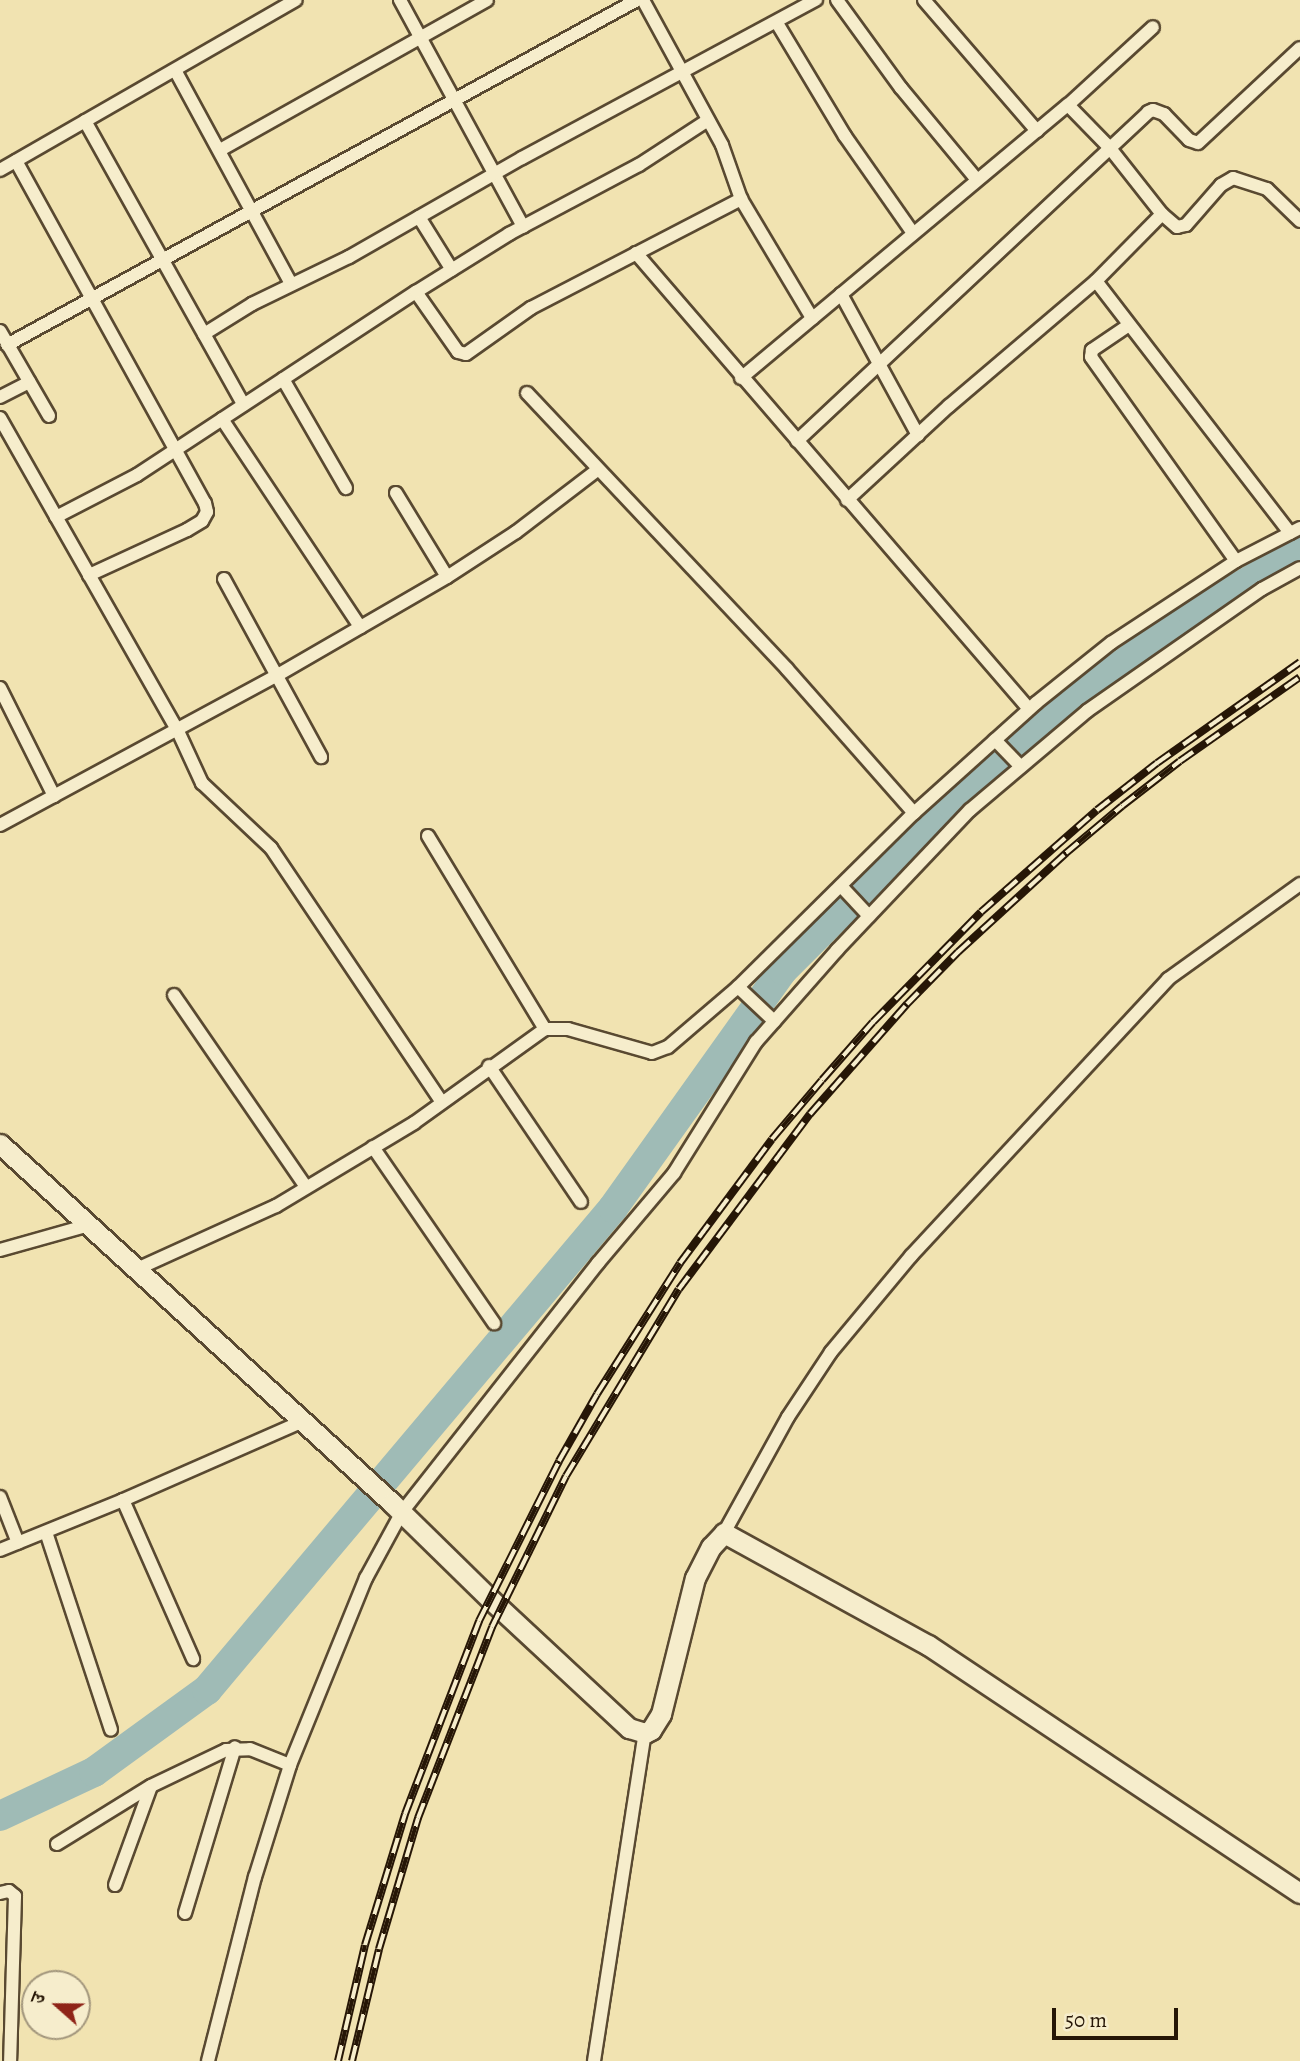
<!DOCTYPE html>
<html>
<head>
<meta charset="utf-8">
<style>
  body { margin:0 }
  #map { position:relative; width:1300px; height:2061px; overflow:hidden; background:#f1e3b1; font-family:Alegreya,"Noto Serif Devanagari",serif }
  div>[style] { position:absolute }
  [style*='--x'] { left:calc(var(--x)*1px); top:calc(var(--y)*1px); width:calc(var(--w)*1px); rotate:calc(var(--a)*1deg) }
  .river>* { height:30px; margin:-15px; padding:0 15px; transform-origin:15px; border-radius:15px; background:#9fbbb6 }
  .roads { filter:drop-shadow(2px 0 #594931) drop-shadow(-2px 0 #594931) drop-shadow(0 2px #594931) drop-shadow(0 -2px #594931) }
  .street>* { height:12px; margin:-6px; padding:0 6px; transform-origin:6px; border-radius:6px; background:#f6edcc }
  .secondary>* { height:19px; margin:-9.5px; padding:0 9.5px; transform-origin:9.5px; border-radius:9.5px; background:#f6edcc }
  .rail>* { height:8px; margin-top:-4px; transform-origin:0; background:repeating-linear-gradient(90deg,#f6edcc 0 16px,#261606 0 32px); box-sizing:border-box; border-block:2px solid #261606 }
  span { translate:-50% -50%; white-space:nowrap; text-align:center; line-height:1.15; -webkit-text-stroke:7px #f6edcc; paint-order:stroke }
  .north { position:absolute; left:21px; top:1970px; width:70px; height:70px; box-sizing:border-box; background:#f6edcc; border:2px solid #a3977d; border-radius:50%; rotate:291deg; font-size:19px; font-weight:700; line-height:28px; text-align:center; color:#261606 }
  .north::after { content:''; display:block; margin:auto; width:24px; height:32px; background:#8f2418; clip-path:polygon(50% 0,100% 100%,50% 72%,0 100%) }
  .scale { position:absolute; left:1052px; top:2008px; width:126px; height:32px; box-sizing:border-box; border:4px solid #261606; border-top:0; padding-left:9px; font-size:21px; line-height:24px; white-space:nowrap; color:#261606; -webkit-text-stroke:5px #f6edcc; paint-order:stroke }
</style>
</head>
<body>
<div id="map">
  <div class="river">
    <i style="--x:0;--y:1816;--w:104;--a:-25.1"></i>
    <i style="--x:94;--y:1772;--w:140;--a:-36"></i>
    <i style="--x:207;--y:1690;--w:630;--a:-49.89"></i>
    <i style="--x:613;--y:1208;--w:292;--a:-54.5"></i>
    <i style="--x:783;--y:970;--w:236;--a:-45"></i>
    <i style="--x:950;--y:803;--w:182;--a:-39.6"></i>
    <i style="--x:1090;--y:687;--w:126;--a:-35.3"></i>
    <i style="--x:1193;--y:614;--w:124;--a:-30.5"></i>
  </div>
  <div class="roads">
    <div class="street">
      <i style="--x:400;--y:0;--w:258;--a:61.5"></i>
      <i style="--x:643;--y:0;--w:165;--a:61.4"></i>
      <i style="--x:722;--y:145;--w:57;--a:70.6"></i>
      <i style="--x:741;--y:199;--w:139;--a:59.2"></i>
      <i style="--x:837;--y:0;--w:109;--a:54"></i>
      <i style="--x:901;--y:88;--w:119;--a:50.4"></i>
      <i style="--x:924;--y:0;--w:173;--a:49.2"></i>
      <i style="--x:777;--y:23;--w:132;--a:59"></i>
      <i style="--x:845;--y:136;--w:118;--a:55"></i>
      <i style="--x:175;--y:70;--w:243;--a:61.5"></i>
      <i style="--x:1068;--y:105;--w:59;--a:45.7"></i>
      <i style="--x:1109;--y:147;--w:85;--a:51.7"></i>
      <i style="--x:1162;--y:214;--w:20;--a:41"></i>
      <i style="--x:1177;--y:227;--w:9;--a:-13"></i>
      <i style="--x:1186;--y:225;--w:53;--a:-48.8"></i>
      <i style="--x:1221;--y:185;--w:14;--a:-30"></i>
      <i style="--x:1233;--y:178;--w:36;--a:18"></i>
      <i style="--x:1267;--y:189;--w:46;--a:44.1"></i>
      <i style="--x:85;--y:121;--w:325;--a:60.8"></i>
      <i style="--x:220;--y:150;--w:306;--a:-29.3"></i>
      <i style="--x:16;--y:161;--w:391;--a:61.1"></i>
      <i style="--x:205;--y:503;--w:9;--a:77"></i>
      <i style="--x:207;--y:512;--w:10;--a:119"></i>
      <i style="--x:202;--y:521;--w:17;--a:149"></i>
      <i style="--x:187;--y:530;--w:108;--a:155.3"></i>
      <i style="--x:0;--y:170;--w:341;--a:-29.9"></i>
      <i style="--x:419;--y:217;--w:62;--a:58.1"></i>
      <i style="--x:636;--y:253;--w:602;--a:49.24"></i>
      <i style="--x:1096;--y:281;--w:318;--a:52.4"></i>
      <i style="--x:416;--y:292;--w:73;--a:55"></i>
      <i style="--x:458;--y:352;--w:8;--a:14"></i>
      <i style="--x:466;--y:354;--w:80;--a:-35.3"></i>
      <i style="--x:531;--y:308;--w:237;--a:-27.4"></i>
      <i style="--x:841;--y:294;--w:161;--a:61.4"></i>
      <i style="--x:1129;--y:325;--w:45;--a:146"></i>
      <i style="--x:1092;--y:350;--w:7;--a:98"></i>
      <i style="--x:1091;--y:357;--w:250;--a:54.6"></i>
      <i style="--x:0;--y:331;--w:98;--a:60"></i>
      <i style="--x:204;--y:334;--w:57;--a:-32"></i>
      <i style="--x:252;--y:304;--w:108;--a:-25.9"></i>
      <i style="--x:349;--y:257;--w:199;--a:-29.8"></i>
      <i style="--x:522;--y:158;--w:334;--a:-28.3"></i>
      <i style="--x:7;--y:345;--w:718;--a:-28.71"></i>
      <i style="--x:741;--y:378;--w:426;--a:-39.9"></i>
      <i style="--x:1068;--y:105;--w:115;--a:-42.5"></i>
      <i style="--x:283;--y:379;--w:126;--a:60"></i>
      <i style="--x:527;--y:393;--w:379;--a:46.7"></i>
      <i style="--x:787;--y:669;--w:192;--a:48.6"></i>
      <i style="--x:0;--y:397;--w:33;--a:-27"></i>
      <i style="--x:0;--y:418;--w:358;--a:60.4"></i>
      <i style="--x:177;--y:729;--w:60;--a:65.2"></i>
      <i style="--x:202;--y:783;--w:95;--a:43.3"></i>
      <i style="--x:271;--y:848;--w:306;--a:56.1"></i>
      <i style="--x:222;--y:419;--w:250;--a:56.4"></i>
      <i style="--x:797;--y:441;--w:481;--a:-43.1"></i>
      <i style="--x:1148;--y:112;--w:5;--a:-22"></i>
      <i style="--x:1153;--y:110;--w:12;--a:20"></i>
      <i style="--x:1164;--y:114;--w:36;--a:46"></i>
      <i style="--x:1189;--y:140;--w:9;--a:18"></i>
      <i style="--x:1198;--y:143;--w:139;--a:-43"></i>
      <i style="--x:396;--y:493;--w:98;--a:58.7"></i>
      <i style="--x:847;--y:500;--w:139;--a:-42.7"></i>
      <i style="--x:949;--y:406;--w:193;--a:-40.4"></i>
      <i style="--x:1096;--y:281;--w:94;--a:-45.4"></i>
      <i style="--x:56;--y:517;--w:91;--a:-27.4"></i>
      <i style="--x:137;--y:475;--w:334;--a:-33.3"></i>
      <i style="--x:416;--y:292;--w:110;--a:-31.9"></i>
      <i style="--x:509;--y:234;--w:147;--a:-28"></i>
      <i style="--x:639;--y:165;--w:82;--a:-33.1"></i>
      <i style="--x:224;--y:579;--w:203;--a:61.4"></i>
      <i style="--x:0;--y:688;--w:121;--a:63.4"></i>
      <i style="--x:995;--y:740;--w:37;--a:46"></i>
      <i style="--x:0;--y:825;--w:314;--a:-28.4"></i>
      <i style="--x:276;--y:676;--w:198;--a:-30.1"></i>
      <i style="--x:447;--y:577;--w:82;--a:-33.1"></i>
      <i style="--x:516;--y:532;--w:102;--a:-37.4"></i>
      <i style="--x:428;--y:836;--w:226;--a:58.8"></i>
      <i style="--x:841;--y:886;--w:41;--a:47"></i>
      <i style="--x:738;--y:987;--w:50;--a:43.4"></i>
      <i style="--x:174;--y:995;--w:233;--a:55.5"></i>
      <i style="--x:489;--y:1066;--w:164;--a:55.9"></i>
      <i style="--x:373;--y:1147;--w:214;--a:55.5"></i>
      <i style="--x:0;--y:1250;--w:92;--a:-15.7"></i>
      <i style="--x:137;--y:1269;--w:153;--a:-24.4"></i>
      <i style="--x:276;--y:1206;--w:161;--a:-31"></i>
      <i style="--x:414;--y:1123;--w:161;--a:-35.7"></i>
      <i style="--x:545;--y:1029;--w:23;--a:0"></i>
      <i style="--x:568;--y:1029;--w:87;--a:15.9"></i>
      <i style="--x:652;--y:1053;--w:17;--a:-21"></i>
      <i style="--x:668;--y:1047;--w:92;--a:-40.6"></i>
      <i style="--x:738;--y:987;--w:247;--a:-44.7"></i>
      <i style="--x:914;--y:813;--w:164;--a:-42"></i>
      <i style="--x:1036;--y:703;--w:96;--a:-38.7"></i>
      <i style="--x:1111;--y:643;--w:149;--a:-33.3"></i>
      <i style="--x:1236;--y:561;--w:72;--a:-27.3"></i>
      <i style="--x:0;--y:1497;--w:49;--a:68.6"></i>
      <i style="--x:123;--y:1500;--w:174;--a:66.2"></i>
      <i style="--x:46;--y:1532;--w:208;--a:71.8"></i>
      <i style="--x:724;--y:1533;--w:132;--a:-61.1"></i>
      <i style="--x:788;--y:1417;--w:78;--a:-56.5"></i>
      <i style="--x:831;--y:1352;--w:125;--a:-50.2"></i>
      <i style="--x:911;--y:1256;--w:378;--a:-47.1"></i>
      <i style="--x:1168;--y:979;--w:163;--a:-35.7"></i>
      <i style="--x:0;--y:1550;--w:133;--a:-22.1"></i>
      <i style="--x:123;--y:1500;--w:197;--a:-23.7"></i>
      <i style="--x:57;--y:1844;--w:110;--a:-31.7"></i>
      <i style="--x:151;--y:1786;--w:83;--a:-25.6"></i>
      <i style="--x:226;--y:1750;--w:24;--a:-2"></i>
      <i style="--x:250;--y:1749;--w:43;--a:21.8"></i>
      <i style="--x:115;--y:1885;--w:105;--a:-70"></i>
      <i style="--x:0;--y:1893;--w:9;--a:-13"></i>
      <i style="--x:9;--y:1891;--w:8;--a:40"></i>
      <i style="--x:15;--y:1896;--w:165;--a:91.7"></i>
      <i style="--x:185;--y:1913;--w:173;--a:-73.2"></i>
      <i style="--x:208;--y:2061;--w:190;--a:-75.7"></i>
      <i style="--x:255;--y:1877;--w:117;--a:-72.6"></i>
      <i style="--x:290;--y:1765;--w:202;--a:-67.9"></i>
      <i style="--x:366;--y:1578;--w:75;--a:-61.4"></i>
      <i style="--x:402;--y:1512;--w:317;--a:-51.8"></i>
      <i style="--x:598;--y:1263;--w:118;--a:-49.8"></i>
      <i style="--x:674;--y:1173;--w:155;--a:-58"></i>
      <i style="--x:756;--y:1042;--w:123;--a:-48.6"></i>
      <i style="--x:837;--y:950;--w:193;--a:-46.5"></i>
      <i style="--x:970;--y:810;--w:153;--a:-40.2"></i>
      <i style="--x:1087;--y:711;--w:213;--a:-34.9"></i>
      <i style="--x:1262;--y:589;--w:43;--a:-28.9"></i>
      <i style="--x:594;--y:2061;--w:332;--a:-81.2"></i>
    </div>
    <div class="secondary">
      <i style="--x:0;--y:1144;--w:532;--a:42.48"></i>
      <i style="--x:392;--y:1503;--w:137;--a:44.4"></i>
      <i style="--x:490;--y:1599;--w:190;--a:42.9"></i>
      <i style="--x:629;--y:1728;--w:17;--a:17"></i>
      <i style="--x:645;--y:1733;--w:7;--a:-27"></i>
      <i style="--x:651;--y:1730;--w:19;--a:-58"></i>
      <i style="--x:661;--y:1714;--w:140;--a:-76"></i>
      <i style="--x:695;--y:1578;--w:35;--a:-63"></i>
      <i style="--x:711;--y:1547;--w:19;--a:-47"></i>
      <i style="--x:724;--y:1533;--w:233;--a:28.8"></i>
      <i style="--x:928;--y:1645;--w:447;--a:33.7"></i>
    </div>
  </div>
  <div class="rail">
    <i style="--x:338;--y:2061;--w:119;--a:-76.9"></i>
    <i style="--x:365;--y:1945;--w:137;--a:-73"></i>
    <i style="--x:405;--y:1814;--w:207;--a:-69"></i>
    <i style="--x:479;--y:1621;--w:179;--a:-63.4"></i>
    <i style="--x:559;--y:1461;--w:77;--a:-60.4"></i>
    <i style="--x:597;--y:1394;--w:155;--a:-57.6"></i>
    <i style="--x:680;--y:1263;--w:154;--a:-53.4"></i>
    <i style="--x:772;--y:1139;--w:77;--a:-49.7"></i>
    <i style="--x:822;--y:1080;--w:77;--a:-48.7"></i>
    <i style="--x:873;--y:1022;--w:154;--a:-45.5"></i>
    <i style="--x:981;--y:912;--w:154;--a:-41.3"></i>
    <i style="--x:1097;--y:810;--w:76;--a:-38.1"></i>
    <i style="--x:1157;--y:763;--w:175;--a:-35.2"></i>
    <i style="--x:352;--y:2061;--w:115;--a:-76.4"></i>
    <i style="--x:379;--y:1949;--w:137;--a:-73.4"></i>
    <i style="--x:418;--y:1818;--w:205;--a:-68.8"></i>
    <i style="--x:492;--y:1627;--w:168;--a:-63.9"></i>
    <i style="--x:566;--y:1476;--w:218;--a:-58.9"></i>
    <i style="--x:679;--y:1289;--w:219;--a:-53.2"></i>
    <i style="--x:810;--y:1114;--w:147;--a:-48.6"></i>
    <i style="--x:907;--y:1004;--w:73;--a:-45.6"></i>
    <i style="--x:958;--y:952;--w:147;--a:-42.5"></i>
    <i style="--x:1066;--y:853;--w:73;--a:-40"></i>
    <i style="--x:1122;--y:806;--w:73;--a:-37.8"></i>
    <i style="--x:1180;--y:761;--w:146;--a:-35"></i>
  </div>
  <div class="north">उ</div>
  <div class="scale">50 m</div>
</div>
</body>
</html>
